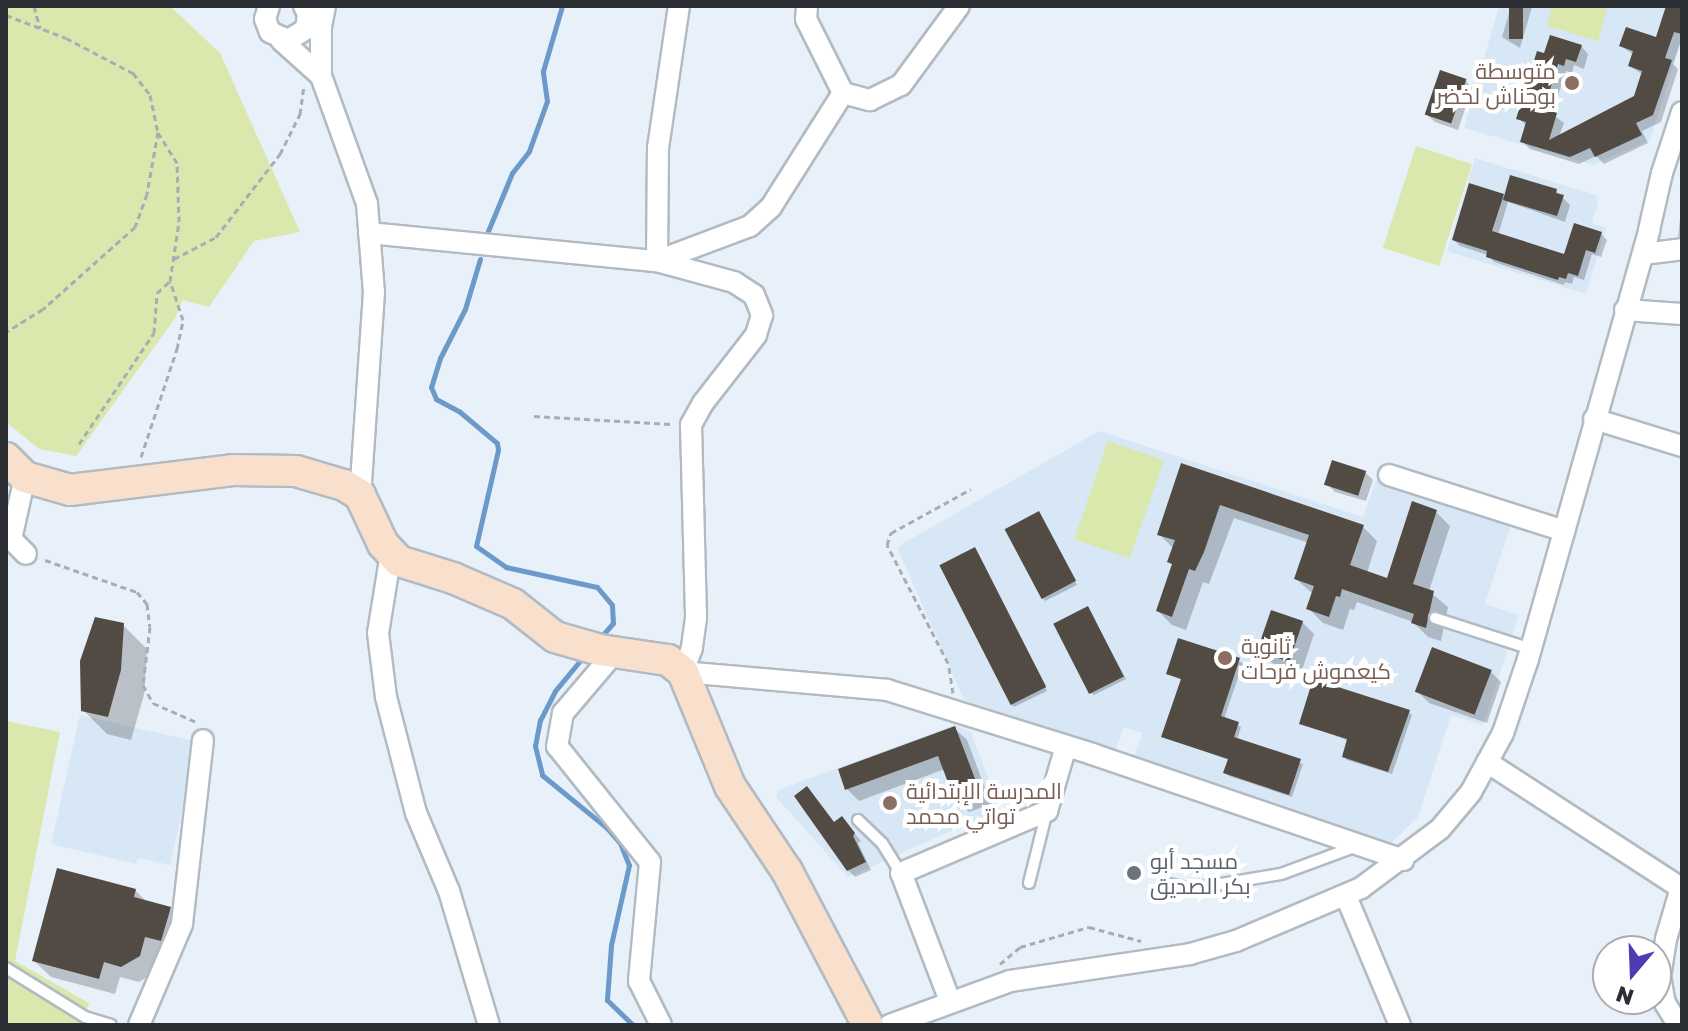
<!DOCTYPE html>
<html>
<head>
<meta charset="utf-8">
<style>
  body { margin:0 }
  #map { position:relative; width:1688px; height:1031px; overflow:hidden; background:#e8f1fa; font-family:"Golos Text",Cairo,sans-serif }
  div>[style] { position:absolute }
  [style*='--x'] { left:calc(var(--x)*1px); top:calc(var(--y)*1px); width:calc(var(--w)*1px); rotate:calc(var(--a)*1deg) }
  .built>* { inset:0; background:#d8e7f5 }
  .green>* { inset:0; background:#dae7ad; transform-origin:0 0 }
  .shadow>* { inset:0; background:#0003 }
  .stream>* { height:5px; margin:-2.5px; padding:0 2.5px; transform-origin:2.5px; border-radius:2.5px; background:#6b99c8 }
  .building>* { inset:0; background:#524b44; transform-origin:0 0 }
  .path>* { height:3px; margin-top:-1.5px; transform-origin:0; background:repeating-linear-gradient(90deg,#a6adb4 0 6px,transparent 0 10px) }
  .roads { filter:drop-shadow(2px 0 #b2bac2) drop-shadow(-2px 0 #b2bac2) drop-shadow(0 2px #b2bac2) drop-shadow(0 -2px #b2bac2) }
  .lane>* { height:10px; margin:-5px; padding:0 5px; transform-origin:5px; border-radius:5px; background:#fff }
  .street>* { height:20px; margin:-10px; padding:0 10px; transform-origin:10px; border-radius:10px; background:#fff }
  .secondary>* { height:30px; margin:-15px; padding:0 15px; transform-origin:15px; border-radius:15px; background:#f9e0cd }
  .dots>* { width:22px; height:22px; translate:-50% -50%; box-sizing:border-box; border:4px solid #fff; border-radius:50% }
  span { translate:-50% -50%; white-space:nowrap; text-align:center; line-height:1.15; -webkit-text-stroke:8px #fff; paint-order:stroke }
  .education-label { font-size:22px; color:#785e54 }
  .right { translate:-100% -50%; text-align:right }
  .left { translate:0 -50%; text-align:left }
  .worship-label { font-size:22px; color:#5b616d }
  .frame { position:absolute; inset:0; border:8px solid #2c2f33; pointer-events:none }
  .north { position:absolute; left:1592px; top:935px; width:80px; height:80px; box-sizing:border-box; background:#fff; border:2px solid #abacad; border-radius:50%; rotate:199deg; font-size:22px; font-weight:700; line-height:32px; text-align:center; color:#2c2f33 }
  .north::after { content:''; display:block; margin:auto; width:28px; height:36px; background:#503bb3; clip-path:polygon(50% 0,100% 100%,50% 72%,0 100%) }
</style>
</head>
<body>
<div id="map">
  <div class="built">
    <i style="clip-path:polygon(1499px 6px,1682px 6px,1682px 38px,1650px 140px,1593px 165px,1464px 128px)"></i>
    <i style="clip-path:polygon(1475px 158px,1596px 195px,1598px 203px,1592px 223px,1606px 228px,1586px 294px,1447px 251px)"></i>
    <i style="clip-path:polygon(1099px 431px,1363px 517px,1376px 480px,1511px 524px,1485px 604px,1519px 615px,1483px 725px,1451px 715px,1418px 817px,1390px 844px,1134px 757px,1142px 733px,1124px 727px,1115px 751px,964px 700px,897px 547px)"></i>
    <i style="clip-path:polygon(80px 715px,198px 742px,170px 865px,138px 858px,136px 864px,51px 844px)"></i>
    <i style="clip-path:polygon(954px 725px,971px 732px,1000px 809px,848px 877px,776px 797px,778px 790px)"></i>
  </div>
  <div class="green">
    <i style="clip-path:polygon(6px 6px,170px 6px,220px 53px,300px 232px,254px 241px,209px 307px,183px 300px,175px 318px,76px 456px,39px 449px,6px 422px)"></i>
    <i style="clip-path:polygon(1552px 6px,1608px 6px,1598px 41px,1547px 26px)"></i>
    <i style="left:1416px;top:146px;width:59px;height:107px;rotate:18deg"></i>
    <i style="left:1108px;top:441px;width:59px;height:104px;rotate:19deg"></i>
    <i style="clip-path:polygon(6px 721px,60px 732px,15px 961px,89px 1003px,83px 1025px,6px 1025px)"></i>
  </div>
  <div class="shadow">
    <i style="clip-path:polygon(1511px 6px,1532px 7px,1520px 48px,1502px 37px)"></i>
    <i style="clip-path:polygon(1668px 6px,1682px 6px,1682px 38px,1673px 64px,1678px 69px,1661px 122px,1642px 131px,1648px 143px,1604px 164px,1596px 156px,1579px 164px,1530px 149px,1522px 141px,1527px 126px,1518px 118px,1545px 55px,1581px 46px,1588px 54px,1584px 69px,1574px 65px,1572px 73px,1566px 71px,1552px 114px,1564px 123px,1559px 137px,1635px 97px,1643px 75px,1630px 66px,1634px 55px,1621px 46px,1657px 40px)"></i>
    <i style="clip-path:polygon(1465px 80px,1472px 88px,1458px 130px,1435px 122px,1427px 115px)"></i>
    <i style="clip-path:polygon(1556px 191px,1570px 205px,1565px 222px,1508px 202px,1498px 235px,1565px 257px,1601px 234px,1607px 240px,1601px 257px,1592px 254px,1584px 280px,1574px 277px,1572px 284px,1565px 282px,1564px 285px,1494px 262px,1488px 255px,1460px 246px,1454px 240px,1503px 196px,1506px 198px)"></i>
    <i style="clip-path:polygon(1682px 202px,1682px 240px,1678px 236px)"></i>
    <i style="clip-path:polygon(1182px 466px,1363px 527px,1377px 541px,1367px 573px,1388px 581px,1436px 512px,1450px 526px,1429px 591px,1448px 607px,1441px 641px,1428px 637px,1413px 622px,1357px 602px,1354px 610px,1350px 609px,1343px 630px,1323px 623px,1308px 608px,1313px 594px,1296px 579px,1309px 543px,1234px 518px,1209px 584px,1203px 582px,1186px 630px,1172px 625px,1158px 611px,1173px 565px,1174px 549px,1159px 534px)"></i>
    <i style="clip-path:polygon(1365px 472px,1373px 480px,1366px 501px,1335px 492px,1327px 484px)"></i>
    <i style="clip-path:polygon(1042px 517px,1077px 585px,1045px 601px,1042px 598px)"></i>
    <i style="clip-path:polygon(978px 553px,1047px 691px,1014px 707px,1011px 704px)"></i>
    <i style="clip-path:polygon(1088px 608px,1126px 679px,1094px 695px,1090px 692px)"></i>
    <i style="clip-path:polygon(1302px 622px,1314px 634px,1301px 673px,1272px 663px,1260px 651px)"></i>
    <i style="clip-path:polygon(123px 625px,147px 649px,144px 695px,131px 740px,107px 734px,83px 710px)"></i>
    <i style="clip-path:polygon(1179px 640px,1243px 663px,1224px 719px,1241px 727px,1237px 740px,1303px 764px,1292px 797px,1229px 776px,1225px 773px,1229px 760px,1164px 737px,1182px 680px,1168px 674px)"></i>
    <i style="clip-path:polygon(1433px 649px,1491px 672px,1501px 682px,1487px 723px,1429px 703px,1419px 693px)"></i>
    <i style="clip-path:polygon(1409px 712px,1412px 715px,1392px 774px,1347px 760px,1344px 756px,1349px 741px,1301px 723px)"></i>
    <i style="clip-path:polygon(955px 729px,967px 740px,991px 804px,969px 812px,957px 800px,945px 769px,859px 801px,847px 789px)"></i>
    <i style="clip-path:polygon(835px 824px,848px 826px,861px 841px,858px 843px,871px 870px,855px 877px,848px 870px)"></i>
    <i style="clip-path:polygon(135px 890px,147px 902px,170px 909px,186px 925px,155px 972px,139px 982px,120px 977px,115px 994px,51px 977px,34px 961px)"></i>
  </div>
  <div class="stream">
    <i style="--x:488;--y:231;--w:63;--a:-67.5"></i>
    <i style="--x:512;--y:173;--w:28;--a:-52"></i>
    <i style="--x:529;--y:151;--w:53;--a:-70.2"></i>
    <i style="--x:547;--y:101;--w:30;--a:-98"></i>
    <i style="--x:543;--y:71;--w:68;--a:-73.7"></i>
    <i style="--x:480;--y:259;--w:52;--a:106.7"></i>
    <i style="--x:465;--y:309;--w:55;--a:117"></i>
    <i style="--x:440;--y:358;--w:30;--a:107"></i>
    <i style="--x:431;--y:387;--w:13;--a:67"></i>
    <i style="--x:436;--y:399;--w:27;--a:28"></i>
    <i style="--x:460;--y:412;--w:48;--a:40"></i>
    <i style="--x:497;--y:443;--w:7;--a:82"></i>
    <i style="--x:498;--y:450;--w:98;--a:102.9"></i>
    <i style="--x:476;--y:546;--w:37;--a:35"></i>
    <i style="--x:506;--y:567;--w:93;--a:12.4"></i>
    <i style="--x:597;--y:587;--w:23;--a:50"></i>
    <i style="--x:612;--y:605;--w:18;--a:87"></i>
    <i style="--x:613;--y:623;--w:20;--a:131"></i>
    <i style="--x:583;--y:657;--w:44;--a:129.5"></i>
    <i style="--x:555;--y:691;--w:33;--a:117"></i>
    <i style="--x:540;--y:720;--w:26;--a:101"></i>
    <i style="--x:535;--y:746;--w:30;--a:76"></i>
    <i style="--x:542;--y:775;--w:84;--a:39.2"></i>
    <i style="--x:607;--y:828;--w:20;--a:49"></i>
    <i style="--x:620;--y:843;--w:24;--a:68"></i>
    <i style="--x:629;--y:865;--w:82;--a:102.7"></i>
    <i style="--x:611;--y:945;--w:55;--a:94.2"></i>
    <i style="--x:607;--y:1000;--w:36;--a:44"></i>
  </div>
  <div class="building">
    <i style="left:1509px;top:6px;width:14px;height:33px"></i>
    <i style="clip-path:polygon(1666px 6px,1682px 6px,1682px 34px,1674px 32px,1665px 58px,1672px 60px,1653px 115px,1636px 123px,1642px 135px,1595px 157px,1590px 148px,1570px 157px,1520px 142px,1526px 122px,1516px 119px,1537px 51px,1544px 53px,1550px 35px,1582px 45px,1576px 62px,1566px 59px,1564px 66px,1558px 64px,1544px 109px,1557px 113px,1549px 140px,1634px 96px,1642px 71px,1628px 66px,1633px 51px,1619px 46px,1626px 27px,1656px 37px)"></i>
    <i style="left:1440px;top:70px;width:28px;height:47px;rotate:19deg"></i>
    <i style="clip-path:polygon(1510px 175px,1557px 189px,1556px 193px,1564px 195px,1557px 216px,1503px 200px)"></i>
    <i style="clip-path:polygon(1469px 183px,1504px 194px,1492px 231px,1564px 254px,1574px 223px,1602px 232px,1595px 253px,1586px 250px,1578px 276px,1568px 273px,1566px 279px,1559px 277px,1558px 280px,1486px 257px,1487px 251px,1452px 240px)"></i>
    <i style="left:1332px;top:460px;width:36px;height:26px;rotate:18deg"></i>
    <i style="clip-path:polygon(1181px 463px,1364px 525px,1350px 565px,1387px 578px,1412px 501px,1437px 510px,1413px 584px,1434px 591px,1426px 628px,1411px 623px,1414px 614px,1342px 589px,1340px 597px,1336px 596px,1329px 617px,1306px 609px,1314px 586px,1294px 579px,1309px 535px,1220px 505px,1204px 552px,1195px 571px,1189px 569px,1172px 617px,1156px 611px,1172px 564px,1167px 562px,1175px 540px,1157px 535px)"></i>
    <i style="left:1039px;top:511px;width:79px;height:39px;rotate:62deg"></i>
    <i style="left:975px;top:547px;width:157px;height:40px;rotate:63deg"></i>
    <i style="left:1088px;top:606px;width:79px;height:39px;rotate:63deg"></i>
    <i style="left:1271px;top:610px;width:34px;height:43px;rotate:19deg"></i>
    <i style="clip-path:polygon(95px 617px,124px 623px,121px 670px,108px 717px,81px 711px,80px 661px)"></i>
    <i style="clip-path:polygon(1178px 638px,1240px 658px,1221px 716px,1239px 722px,1234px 737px,1301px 759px,1289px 795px,1223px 773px,1228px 759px,1161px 737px,1181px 679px,1166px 674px)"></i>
    <i style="left:1432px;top:647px;width:64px;height:48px;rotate:21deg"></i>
    <i style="clip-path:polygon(1313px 679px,1410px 710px,1388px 772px,1342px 757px,1347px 739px,1299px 724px)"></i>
    <i style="clip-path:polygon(955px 726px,980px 792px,955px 801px,938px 756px,845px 790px,838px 769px)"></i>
    <i style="clip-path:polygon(807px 786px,834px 822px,842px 816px,855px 833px,853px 836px,866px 862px,847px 871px,794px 796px)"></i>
    <i style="clip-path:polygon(57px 868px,136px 889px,134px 897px,171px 907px,161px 941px,145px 937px,140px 956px,121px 967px,104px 962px,99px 979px,32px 961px)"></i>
  </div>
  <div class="path">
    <i style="--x:34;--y:6;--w:23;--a:75"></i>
    <i style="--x:6;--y:15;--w:64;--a:21"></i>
    <i style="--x:66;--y:38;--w:76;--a:27.6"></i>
    <i style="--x:133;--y:73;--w:28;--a:52"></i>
    <i style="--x:150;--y:95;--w:38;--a:78"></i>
    <i style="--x:158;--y:132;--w:63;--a:100.1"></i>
    <i style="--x:147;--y:194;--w:35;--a:110"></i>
    <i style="--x:135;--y:227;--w:123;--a:138.3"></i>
    <i style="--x:43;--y:309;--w:44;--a:148.1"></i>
    <i style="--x:174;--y:259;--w:47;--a:-27.6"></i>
    <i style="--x:216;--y:237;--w:105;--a:-52.4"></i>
    <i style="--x:280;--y:154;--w:45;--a:-63.4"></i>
    <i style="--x:300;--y:114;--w:27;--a:-82"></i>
    <i style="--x:534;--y:416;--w:137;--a:3.3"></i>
    <i style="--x:79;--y:444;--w:134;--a:-56"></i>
    <i style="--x:154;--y:333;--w:40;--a:-85.7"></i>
    <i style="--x:157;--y:293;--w:18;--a:-43"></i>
    <i style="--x:170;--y:281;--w:60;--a:-81.3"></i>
    <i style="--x:179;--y:222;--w:59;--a:-91.9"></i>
    <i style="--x:177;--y:163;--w:36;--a:-122"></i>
    <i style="--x:141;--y:457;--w:114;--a:-71.6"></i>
    <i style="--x:177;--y:349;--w:30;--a:-78"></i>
    <i style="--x:183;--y:320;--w:41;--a:-108.4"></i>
    <i style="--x:45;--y:560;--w:97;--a:19.2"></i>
    <i style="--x:137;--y:592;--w:16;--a:50"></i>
    <i style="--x:147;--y:604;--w:23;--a:83"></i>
    <i style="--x:150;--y:627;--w:58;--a:96.9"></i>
    <i style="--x:143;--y:685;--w:21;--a:61"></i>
    <i style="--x:153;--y:703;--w:47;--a:23.8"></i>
    <i style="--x:953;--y:693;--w:30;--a:-99"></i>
    <i style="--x:948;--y:663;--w:133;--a:-117.3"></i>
    <i style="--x:887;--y:545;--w:13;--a:-72"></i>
    <i style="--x:891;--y:533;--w:91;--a:-28.8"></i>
    <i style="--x:1000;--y:964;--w:26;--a:-40"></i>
    <i style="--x:1020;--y:947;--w:72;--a:-16.2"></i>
    <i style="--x:1089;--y:927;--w:54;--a:15.1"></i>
  </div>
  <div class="roads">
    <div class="lane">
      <i style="--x:1435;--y:618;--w:101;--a:17.9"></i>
      <i style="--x:858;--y:820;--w:33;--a:44"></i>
      <i style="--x:882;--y:843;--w:36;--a:58"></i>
      <i style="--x:1029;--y:883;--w:74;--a:-76"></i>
      <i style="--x:1165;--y:883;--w:27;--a:13"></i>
      <i style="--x:1191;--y:889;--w:91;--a:-9.5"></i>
      <i style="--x:1281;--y:874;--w:78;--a:-20.3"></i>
      <i style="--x:6;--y:968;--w:93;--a:31.8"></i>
      <i style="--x:85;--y:1017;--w:27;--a:17"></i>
    </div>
    <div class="street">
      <i style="--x:269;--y:6;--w:14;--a:107"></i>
      <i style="--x:265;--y:19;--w:14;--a:69"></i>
      <i style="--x:270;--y:32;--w:20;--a:24"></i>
      <i style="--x:288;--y:40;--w:21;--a:-31"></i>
      <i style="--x:306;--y:29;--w:15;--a:-82"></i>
      <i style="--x:308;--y:14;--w:9;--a:-117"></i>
      <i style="--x:325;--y:6;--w:20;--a:101"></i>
      <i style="--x:321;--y:26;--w:50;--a:90"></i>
      <i style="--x:321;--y:76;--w:136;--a:70.2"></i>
      <i style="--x:367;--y:204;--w:88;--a:85.5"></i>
      <i style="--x:374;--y:292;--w:203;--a:93.9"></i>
      <i style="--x:807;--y:6;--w:13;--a:94"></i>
      <i style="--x:806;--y:19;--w:83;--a:63.4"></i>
      <i style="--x:281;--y:40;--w:54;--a:42"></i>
      <i style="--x:843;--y:93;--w:28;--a:15"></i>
      <i style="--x:870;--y:100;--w:34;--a:-26"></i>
      <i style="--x:901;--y:85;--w:98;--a:-53.7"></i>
      <i style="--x:369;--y:233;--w:289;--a:5.6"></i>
      <i style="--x:657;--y:261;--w:80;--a:15.3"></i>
      <i style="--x:734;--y:282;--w:24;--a:33"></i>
      <i style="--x:754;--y:295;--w:22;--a:68"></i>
      <i style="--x:762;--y:315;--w:21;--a:107"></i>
      <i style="--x:756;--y:335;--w:86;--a:127.9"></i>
      <i style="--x:703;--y:403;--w:25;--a:119"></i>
      <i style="--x:691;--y:425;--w:193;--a:88.5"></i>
      <i style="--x:696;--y:618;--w:30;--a:98"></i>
      <i style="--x:692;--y:648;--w:26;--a:111"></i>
      <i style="--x:683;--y:672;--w:205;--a:5"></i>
      <i style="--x:887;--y:690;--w:215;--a:17.3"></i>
      <i style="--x:1092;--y:754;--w:329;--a:18.8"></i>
      <i style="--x:1643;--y:254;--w:39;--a:-7"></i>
      <i style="--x:657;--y:261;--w:99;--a:-20.6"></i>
      <i style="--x:750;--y:226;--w:28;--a:-42"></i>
      <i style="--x:771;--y:207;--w:135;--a:-57.7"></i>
      <i style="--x:657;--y:261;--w:113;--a:-89.5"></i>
      <i style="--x:658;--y:148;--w:144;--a:-81.6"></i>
      <i style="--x:1625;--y:310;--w:57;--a:4"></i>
      <i style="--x:1594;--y:419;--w:92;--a:17.1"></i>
      <i style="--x:1389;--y:475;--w:184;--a:17.7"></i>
      <i style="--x:25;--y:477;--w:64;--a:102.7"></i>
      <i style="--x:11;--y:539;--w:21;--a:45"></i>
      <i style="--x:391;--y:553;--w:81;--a:99.2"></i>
      <i style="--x:378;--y:633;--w:64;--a:82.9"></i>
      <i style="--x:386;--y:697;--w:120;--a:75.5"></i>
      <i style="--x:416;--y:813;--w:85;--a:67.1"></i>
      <i style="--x:449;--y:891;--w:140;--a:73.4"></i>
      <i style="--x:615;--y:652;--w:80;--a:130.4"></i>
      <i style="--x:563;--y:713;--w:34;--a:100"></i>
      <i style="--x:557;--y:746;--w:149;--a:51.3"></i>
      <i style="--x:650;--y:862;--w:120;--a:95.3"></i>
      <i style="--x:639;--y:981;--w:49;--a:63.4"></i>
      <i style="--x:1487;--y:762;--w:231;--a:33"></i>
      <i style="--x:1681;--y:888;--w:53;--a:106.4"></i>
      <i style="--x:1666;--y:939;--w:37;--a:99"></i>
      <i style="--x:1660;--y:976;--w:27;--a:80"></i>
      <i style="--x:1665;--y:1003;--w:26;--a:59"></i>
      <i style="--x:1346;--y:896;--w:140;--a:67.3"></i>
      <i style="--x:950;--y:1001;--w:137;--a:-110.9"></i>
      <i style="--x:901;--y:873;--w:159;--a:-23"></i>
      <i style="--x:1047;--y:811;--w:68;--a:-73.7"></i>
      <i style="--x:139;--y:1025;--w:110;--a:-66.9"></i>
      <i style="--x:182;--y:924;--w:185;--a:-83.5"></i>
      <i style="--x:890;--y:1025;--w:128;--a:-20.1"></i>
      <i style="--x:1010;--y:981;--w:182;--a:-8.5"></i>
      <i style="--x:1190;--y:954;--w:48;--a:-15.8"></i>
      <i style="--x:1236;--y:941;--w:136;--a:-23"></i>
      <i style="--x:1361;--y:888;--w:99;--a:-36.8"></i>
      <i style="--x:1440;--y:829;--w:48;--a:-50"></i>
      <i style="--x:1471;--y:792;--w:67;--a:-61.5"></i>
      <i style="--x:1503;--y:733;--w:78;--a:-71.3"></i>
      <i style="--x:1528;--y:659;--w:446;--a:-74.2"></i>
      <i style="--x:1649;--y:230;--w:58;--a:-77.2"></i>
      <i style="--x:1662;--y:173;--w:64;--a:-71.8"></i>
    </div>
    <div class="secondary">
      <i style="--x:6;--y:458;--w:27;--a:45"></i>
      <i style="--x:25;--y:477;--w:47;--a:16.1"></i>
      <i style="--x:70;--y:490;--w:164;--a:-7"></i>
      <i style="--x:233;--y:470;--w:63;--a:0.9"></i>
      <i style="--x:296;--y:471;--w:50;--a:16.3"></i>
      <i style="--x:344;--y:485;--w:19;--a:32"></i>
      <i style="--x:360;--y:495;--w:54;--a:64.9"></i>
      <i style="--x:383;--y:544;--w:23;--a:47"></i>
      <i style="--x:399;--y:561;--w:57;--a:17.5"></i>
      <i style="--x:453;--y:578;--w:65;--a:23.4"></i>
      <i style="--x:513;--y:604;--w:53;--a:38.2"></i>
      <i style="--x:555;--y:637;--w:47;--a:16.1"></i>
      <i style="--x:600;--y:650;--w:69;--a:8.4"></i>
      <i style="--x:668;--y:660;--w:19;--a:39"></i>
      <i style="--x:683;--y:672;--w:123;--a:67.6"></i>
      <i style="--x:730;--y:786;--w:102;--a:56.2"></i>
      <i style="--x:787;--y:871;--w:174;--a:62.3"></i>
    </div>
  </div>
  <div class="dots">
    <i style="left:1572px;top:83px;background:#8d6e63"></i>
    <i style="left:1225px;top:658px;background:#8d6e63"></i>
    <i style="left:890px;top:803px;background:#8d6e63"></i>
    <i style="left:1134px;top:873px;background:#6b7280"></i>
  </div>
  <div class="education-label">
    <span class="right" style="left:1556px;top:83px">متوسطة<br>بوحناش لخضر</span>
    <span class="left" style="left:1241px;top:658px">ثانوية<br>كيعموش فرحات</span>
    <span class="left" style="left:906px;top:803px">المدرسة الإبتدائية<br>تواتي محمد</span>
  </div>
  <div class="worship-label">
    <span class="left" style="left:1150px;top:873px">مسجد أبو<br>بكر الصديق</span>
  </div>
  <div class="frame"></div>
  <div class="north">N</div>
</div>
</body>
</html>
